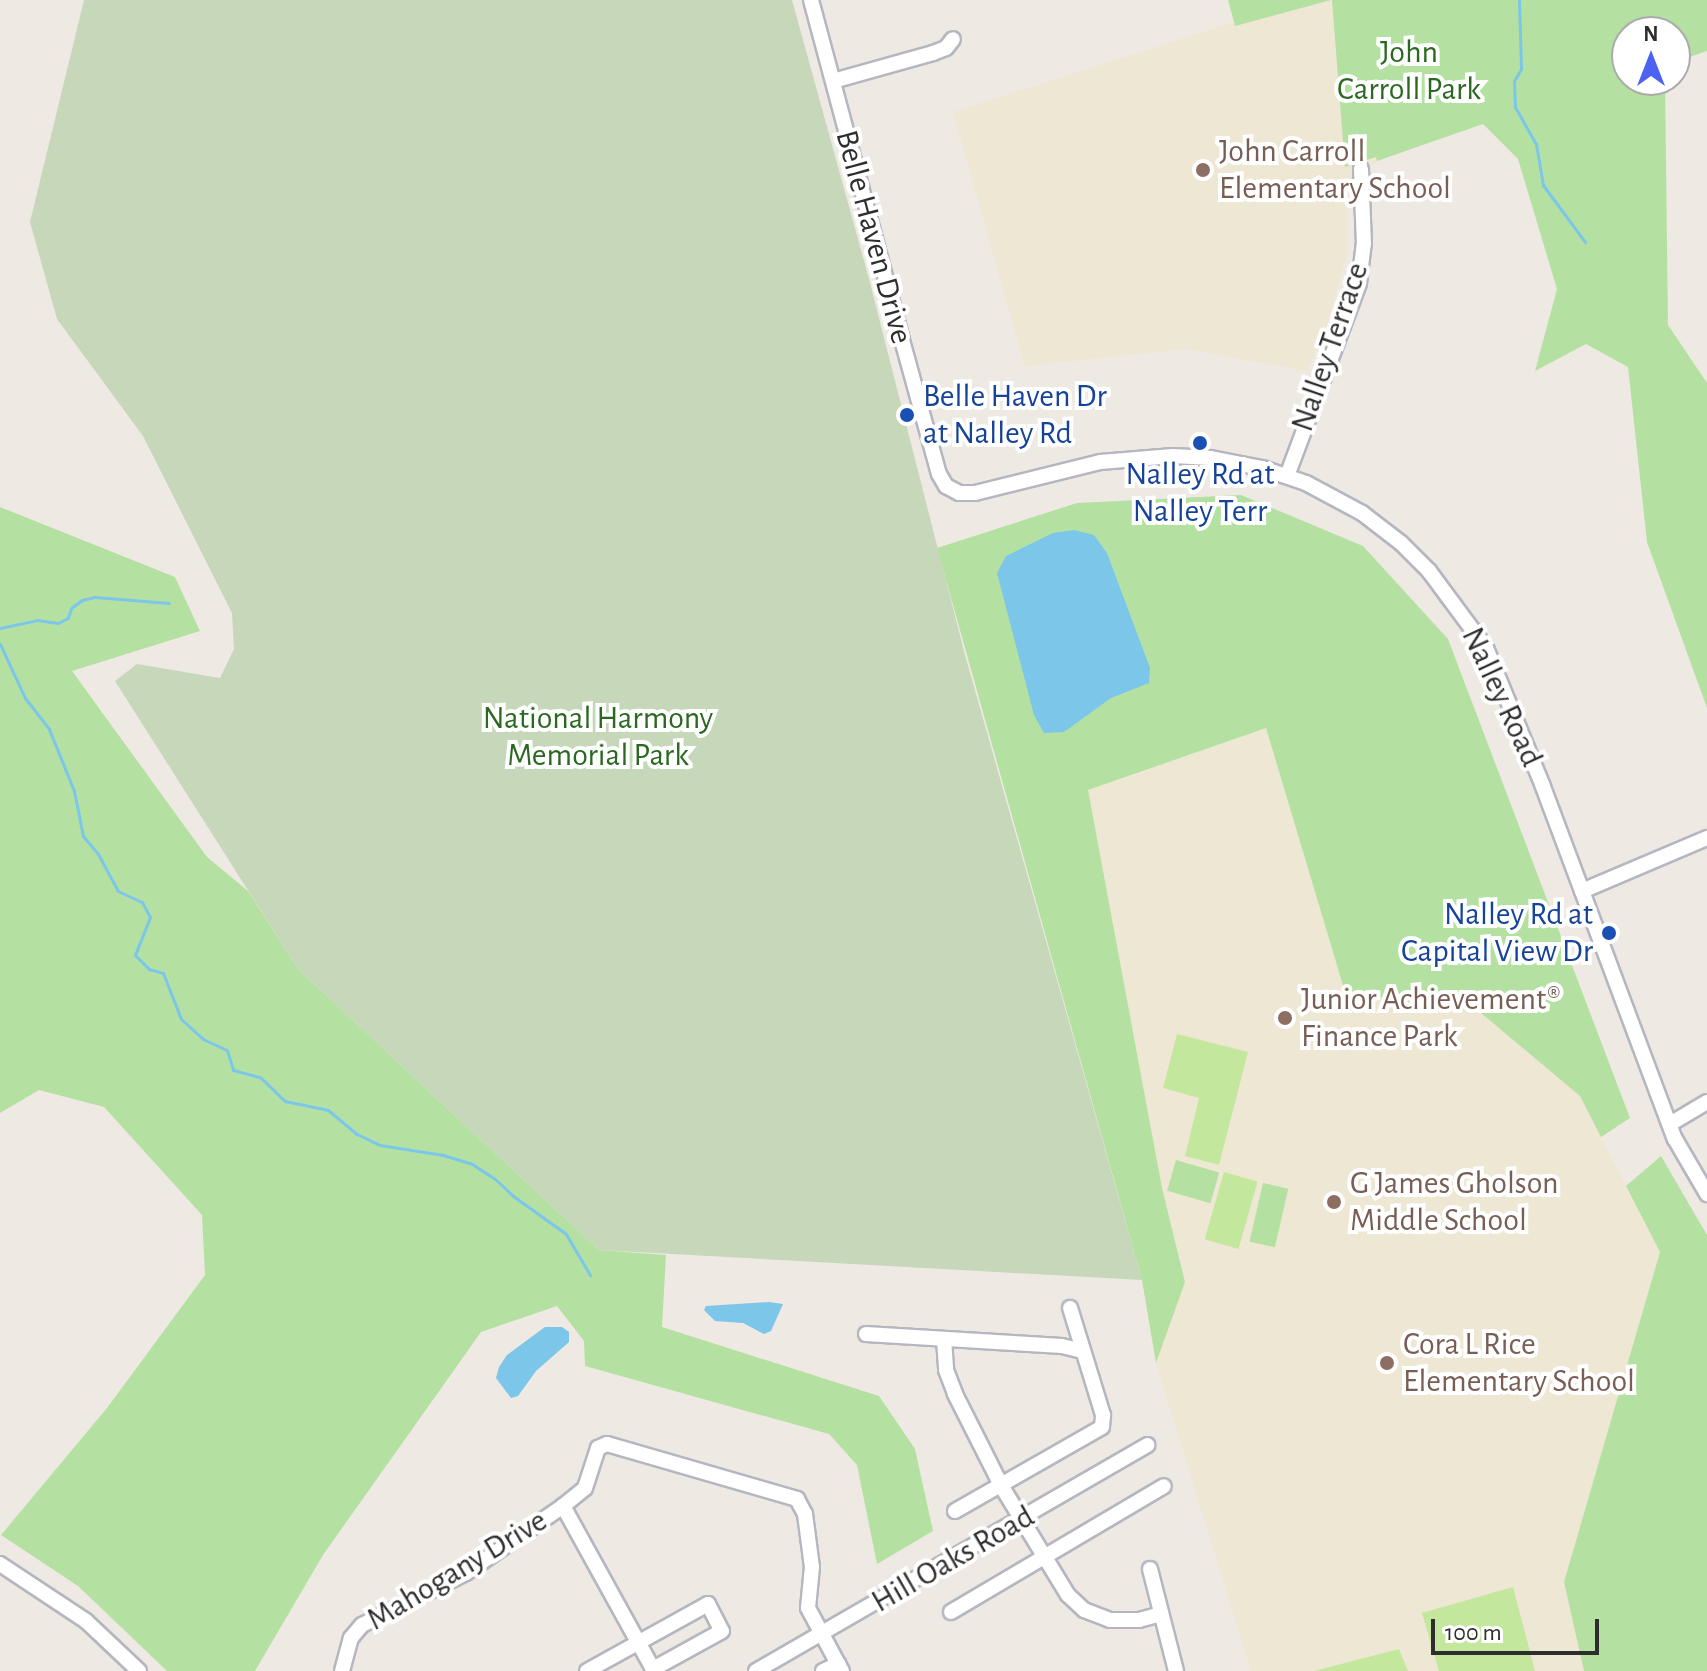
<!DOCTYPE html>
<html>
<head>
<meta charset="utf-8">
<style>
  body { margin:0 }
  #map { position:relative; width:1707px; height:1671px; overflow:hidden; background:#eee9e2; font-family:"Alegreya Sans",sans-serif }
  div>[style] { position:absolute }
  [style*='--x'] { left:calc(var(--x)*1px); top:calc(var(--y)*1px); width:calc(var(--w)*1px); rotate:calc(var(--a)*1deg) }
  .education>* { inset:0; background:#eee7d3 }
  .green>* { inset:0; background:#b4e1a2; transform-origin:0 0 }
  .cemetery>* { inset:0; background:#c6d7ba }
  .pitch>* { inset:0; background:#c4e79e; transform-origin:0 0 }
  .water>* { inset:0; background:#7cc6e9 }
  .stream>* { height:3px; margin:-1.5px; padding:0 1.5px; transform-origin:1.5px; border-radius:1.5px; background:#7cc6e9 }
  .roads { filter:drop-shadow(2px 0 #b5b7c0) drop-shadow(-2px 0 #b5b7c0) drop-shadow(0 2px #b5b7c0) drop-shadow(0 -2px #b5b7c0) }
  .minor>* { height:14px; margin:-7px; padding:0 7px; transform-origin:7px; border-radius:7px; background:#fff }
  .dots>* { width:22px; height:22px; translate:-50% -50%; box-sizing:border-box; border:4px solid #fff; border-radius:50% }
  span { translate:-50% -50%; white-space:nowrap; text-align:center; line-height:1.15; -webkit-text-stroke:8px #fff; paint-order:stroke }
  .park-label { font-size:32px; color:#2b6920 }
  .education-label { font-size:32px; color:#785e54 }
  .left { translate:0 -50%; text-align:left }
  .street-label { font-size:32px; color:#2e2e2e }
  .transit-label { font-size:32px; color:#164399 }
  .right { translate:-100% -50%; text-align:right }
  .north { position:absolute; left:1611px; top:16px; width:80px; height:80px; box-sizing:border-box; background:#fff; border:2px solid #ababab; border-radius:50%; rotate:0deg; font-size:22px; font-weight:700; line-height:32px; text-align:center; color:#2e2e2e }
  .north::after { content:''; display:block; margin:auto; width:28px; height:36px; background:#4c62f1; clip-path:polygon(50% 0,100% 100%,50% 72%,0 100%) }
  .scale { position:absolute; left:1431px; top:1619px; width:168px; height:36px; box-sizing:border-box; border:4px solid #2e2e2e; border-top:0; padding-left:10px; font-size:24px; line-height:28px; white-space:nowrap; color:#2e2e2e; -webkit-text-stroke:6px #fff; paint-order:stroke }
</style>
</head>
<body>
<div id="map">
  <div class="education">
    <i style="clip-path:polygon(1235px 0,1397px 0,1384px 46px,1377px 161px,1347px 186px,1348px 250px,1328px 322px,1307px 371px,1186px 349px,1025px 366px,953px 112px,1241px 20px)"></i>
    <i style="clip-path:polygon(1266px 728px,1345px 991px,1481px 1013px,1580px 1096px,1660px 1252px,1564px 1582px,1584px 1671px,1251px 1671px,1156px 1363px,1185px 1282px,1162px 1188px,1088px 790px)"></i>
  </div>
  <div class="green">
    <i style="clip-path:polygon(1228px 0,1331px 0,1235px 26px)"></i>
    <i style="clip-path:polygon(1332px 0,1707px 0,1707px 51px,1675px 62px,1675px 32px,1627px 32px,1627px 80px,1665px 80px,1668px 325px,1707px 383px,1707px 708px,1647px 542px,1628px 367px,1586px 344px,1535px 371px,1557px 289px,1518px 159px,1483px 124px,1377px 161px,1376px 157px,1345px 167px)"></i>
    <i style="clip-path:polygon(1241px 495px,1363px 546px,1448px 639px,1630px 1118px,1601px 1137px,1580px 1096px,1481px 1013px,1345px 992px,1266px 728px,1088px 790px,1162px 1188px,1185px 1282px,1156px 1363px,1142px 1280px,937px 548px,1077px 503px)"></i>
    <i style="clip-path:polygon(0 507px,175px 577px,200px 631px,72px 671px,207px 857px,248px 891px,298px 969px,599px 1250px,666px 1255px,662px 1327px,879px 1396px,915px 1449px,933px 1531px,877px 1564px,857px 1465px,829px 1434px,585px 1366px,584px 1341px,557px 1306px,481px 1332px,323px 1555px,255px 1671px,167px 1671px,78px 1586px,1px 1535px,107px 1408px,205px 1275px,202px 1215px,104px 1107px,39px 1090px,0 1113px)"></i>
    <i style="clip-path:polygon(1661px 1156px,1707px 1235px,1707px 1671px,1584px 1671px,1564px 1582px,1660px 1252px,1626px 1186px)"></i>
    <i style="left:1176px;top:1160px;width:45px;height:32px;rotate:16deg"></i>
    <i style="left:1263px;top:1183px;width:26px;height:60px;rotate:13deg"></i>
  </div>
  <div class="cemetery">
    <i style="clip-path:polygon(84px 0,792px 0,869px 279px,965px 655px,1142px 1280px,599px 1250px,298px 969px,115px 681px,137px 664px,220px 678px,234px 649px,232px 613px,143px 436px,57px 319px,30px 222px)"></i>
  </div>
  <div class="pitch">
    <i style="clip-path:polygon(1177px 1034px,1248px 1052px,1219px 1165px,1185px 1156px,1199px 1098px,1163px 1088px)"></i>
    <i style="left:1224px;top:1172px;width:35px;height:70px;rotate:16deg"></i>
    <i style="clip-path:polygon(1513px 1587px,1535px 1671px,1439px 1671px,1422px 1613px)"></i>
    <i style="clip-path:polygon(1399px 1649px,1408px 1671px,1314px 1671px,1318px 1670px)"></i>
  </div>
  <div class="water">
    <i style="clip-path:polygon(1074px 530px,1094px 535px,1107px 553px,1150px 668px,1149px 683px,1111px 698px,1064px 732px,1044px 733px,1034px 715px,997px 573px,1006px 556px,1053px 533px)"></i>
    <i style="clip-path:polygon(769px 1302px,783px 1304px,771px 1331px,764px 1334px,743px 1323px,715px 1321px,704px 1310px,706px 1306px)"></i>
    <i style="clip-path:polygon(545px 1327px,562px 1327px,569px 1332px,569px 1342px,536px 1371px,518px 1396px,511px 1398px,496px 1378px,499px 1367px,507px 1355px)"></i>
  </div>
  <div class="stream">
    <i style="--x:1519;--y:0;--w:69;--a:88.3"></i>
    <i style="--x:1521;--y:69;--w:14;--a:120"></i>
    <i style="--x:1514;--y:81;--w:26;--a:88"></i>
    <i style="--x:1515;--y:107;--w:43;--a:60.4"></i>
    <i style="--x:1536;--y:144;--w:42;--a:80.3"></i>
    <i style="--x:1543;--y:185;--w:71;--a:53.6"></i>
    <i style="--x:0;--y:628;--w:38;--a:-12"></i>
    <i style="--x:37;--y:620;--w:21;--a:8"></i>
    <i style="--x:58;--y:623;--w:11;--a:-27"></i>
    <i style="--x:68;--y:618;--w:10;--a:-73"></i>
    <i style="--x:71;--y:608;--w:14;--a:-36"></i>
    <i style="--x:82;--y:600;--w:13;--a:-13"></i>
    <i style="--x:95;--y:597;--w:74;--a:4.6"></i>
    <i style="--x:0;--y:644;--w:60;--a:65.2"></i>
    <i style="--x:25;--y:698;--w:39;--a:52"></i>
    <i style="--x:49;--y:729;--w:67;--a:68"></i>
    <i style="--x:74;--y:791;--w:46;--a:78.7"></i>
    <i style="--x:83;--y:836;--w:23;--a:50"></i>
    <i style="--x:98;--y:854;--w:42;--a:61.6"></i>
    <i style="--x:118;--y:891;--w:26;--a:25"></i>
    <i style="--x:142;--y:902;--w:17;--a:62"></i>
    <i style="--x:150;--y:917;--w:41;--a:111.5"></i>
    <i style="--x:135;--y:955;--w:20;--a:45"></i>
    <i style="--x:149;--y:969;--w:15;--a:16"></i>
    <i style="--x:163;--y:973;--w:49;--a:68.6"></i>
    <i style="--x:181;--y:1019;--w:30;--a:42"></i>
    <i style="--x:203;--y:1039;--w:26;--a:25"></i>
    <i style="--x:227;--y:1050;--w:21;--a:73"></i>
    <i style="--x:233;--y:1070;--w:28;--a:15"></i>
    <i style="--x:260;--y:1077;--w:35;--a:44"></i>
    <i style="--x:285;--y:1101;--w:44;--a:11.8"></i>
    <i style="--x:328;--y:1110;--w:38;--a:40"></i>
    <i style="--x:357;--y:1134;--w:25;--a:26"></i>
    <i style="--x:380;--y:1145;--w:64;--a:9"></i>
    <i style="--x:443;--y:1155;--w:30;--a:17"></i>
    <i style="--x:472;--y:1164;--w:27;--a:33"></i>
    <i style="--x:495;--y:1179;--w:25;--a:43"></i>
    <i style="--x:513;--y:1196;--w:65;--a:35.6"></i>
    <i style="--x:566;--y:1234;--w:48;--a:59.7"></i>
  </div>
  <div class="roads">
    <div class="minor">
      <i style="--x:811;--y:0;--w:352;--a:75"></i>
      <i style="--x:902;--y:340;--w:139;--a:74.6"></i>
      <i style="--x:939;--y:474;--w:14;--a:60"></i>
      <i style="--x:946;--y:486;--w:15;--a:28"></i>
      <i style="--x:959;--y:493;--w:16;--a:0"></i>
      <i style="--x:975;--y:493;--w:129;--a:-13.9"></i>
      <i style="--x:1100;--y:462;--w:73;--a:-4.7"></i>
      <i style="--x:1173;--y:456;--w:38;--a:3"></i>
      <i style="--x:1211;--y:458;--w:52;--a:11.1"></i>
      <i style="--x:1262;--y:468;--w:46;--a:18.8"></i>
      <i style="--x:1306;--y:483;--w:64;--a:28.2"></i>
      <i style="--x:1362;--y:513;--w:49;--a:37.6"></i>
      <i style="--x:1401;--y:543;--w:40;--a:45"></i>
      <i style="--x:1429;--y:571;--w:96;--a:53.5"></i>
      <i style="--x:1486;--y:648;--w:147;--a:67.6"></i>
      <i style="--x:1542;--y:784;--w:379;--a:69.5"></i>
      <i style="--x:1675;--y:1139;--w:64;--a:59.8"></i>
      <i style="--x:833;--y:81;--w:104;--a:-15.6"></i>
      <i style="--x:933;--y:53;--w:14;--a:-21"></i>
      <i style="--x:946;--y:48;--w:11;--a:-52"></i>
      <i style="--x:1287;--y:476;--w:206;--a:-69.5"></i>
      <i style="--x:1359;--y:283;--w:39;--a:-83"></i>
      <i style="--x:1364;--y:244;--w:75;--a:-92.3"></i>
      <i style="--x:1582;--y:891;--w:136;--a:-23"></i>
      <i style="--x:1670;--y:1124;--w:43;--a:-30.7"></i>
      <i style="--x:866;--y:1334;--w:196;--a:3.5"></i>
      <i style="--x:1062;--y:1346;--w:21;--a:14"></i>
      <i style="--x:944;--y:1339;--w:31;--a:86"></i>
      <i style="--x:946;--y:1370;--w:26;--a:69"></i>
      <i style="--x:955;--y:1394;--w:104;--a:63.2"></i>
      <i style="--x:1002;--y:1487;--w:127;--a:58.6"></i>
      <i style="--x:1068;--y:1595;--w:22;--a:43"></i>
      <i style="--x:1084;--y:1610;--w:28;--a:21"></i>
      <i style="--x:1110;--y:1620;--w:29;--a:0"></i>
      <i style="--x:1139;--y:1620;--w:23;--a:-15"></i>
      <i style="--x:563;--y:1506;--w:188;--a:61.1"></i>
      <i style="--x:955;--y:1511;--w:169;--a:-29.7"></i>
      <i style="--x:1102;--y:1427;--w:12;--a:-85"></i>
      <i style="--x:1103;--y:1415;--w:112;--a:-107.1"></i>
      <i style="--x:0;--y:1564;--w:103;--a:33.5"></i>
      <i style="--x:86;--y:1621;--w:73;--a:43.3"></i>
      <i style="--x:1150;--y:1569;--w:105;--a:75.7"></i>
      <i style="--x:951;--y:1612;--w:247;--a:-30.6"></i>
      <i style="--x:342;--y:1671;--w:34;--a:-75"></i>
      <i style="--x:351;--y:1638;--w:17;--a:-50"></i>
      <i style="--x:362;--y:1625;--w:116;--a:-26.6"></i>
      <i style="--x:466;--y:1573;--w:118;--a:-34.6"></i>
      <i style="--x:563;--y:1506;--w:28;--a:-39"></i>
      <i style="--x:585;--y:1488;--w:42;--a:-72"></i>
      <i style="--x:598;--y:1448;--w:10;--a:-24"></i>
      <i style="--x:607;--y:1444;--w:198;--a:16.1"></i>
      <i style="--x:797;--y:1499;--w:17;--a:62"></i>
      <i style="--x:805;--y:1514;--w:53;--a:82.5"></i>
      <i style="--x:812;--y:1567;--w:41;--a:95.6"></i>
      <i style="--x:808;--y:1608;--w:64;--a:61.8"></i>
      <i style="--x:587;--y:1671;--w:138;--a:-29"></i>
      <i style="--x:708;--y:1604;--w:30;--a:63"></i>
      <i style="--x:722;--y:1631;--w:79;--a:151.2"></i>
      <i style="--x:756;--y:1671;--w:452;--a:-30"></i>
      <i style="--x:823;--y:1671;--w:17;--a:-25"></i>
      <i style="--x:838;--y:1664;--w:8;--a:60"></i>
    </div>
  </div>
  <div class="dots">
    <i style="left:1203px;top:170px;background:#8d6e63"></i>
    <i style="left:907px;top:415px;background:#1a4fb4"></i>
    <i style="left:1200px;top:443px;background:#1a4fb4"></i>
    <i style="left:1609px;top:933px;background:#1a4fb4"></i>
    <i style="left:1285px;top:1018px;background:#8d6e63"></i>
    <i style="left:1334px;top:1202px;background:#8d6e63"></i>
    <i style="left:1387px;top:1363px;background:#8d6e63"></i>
  </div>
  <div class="park-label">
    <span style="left:1409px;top:71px">John<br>Carroll Park</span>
    <span style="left:598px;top:737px">National Harmony<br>Memorial Park</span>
  </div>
  <div class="education-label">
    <span class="left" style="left:1219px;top:170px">John Carroll<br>Elementary School</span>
    <span class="left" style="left:1301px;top:1018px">Junior Achievement®<br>Finance Park</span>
    <span class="left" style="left:1350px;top:1202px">G James Gholson<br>Middle School</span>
    <span class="left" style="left:1403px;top:1363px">Cora L Rice<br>Elementary School</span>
  </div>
  <div class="street-label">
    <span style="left:874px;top:237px;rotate:75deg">Belle Haven Drive</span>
    <span style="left:1330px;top:347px;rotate:-71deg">Nalley Terrace</span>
    <span style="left:1502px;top:697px;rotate:65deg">Nalley Road</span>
    <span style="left:953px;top:1559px;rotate:-30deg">Hill Oaks Road</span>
    <span style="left:457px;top:1570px;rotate:-31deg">Mahogany Drive</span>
  </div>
  <div class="transit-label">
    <span class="left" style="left:923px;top:415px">Belle Haven Dr<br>at Nalley Rd</span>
    <span style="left:1200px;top:493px">Nalley Rd at<br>Nalley Terr</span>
    <span class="right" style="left:1593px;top:933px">Nalley Rd at<br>Capital View Dr</span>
  </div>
  <div class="north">N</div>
  <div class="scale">100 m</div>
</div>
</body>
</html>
